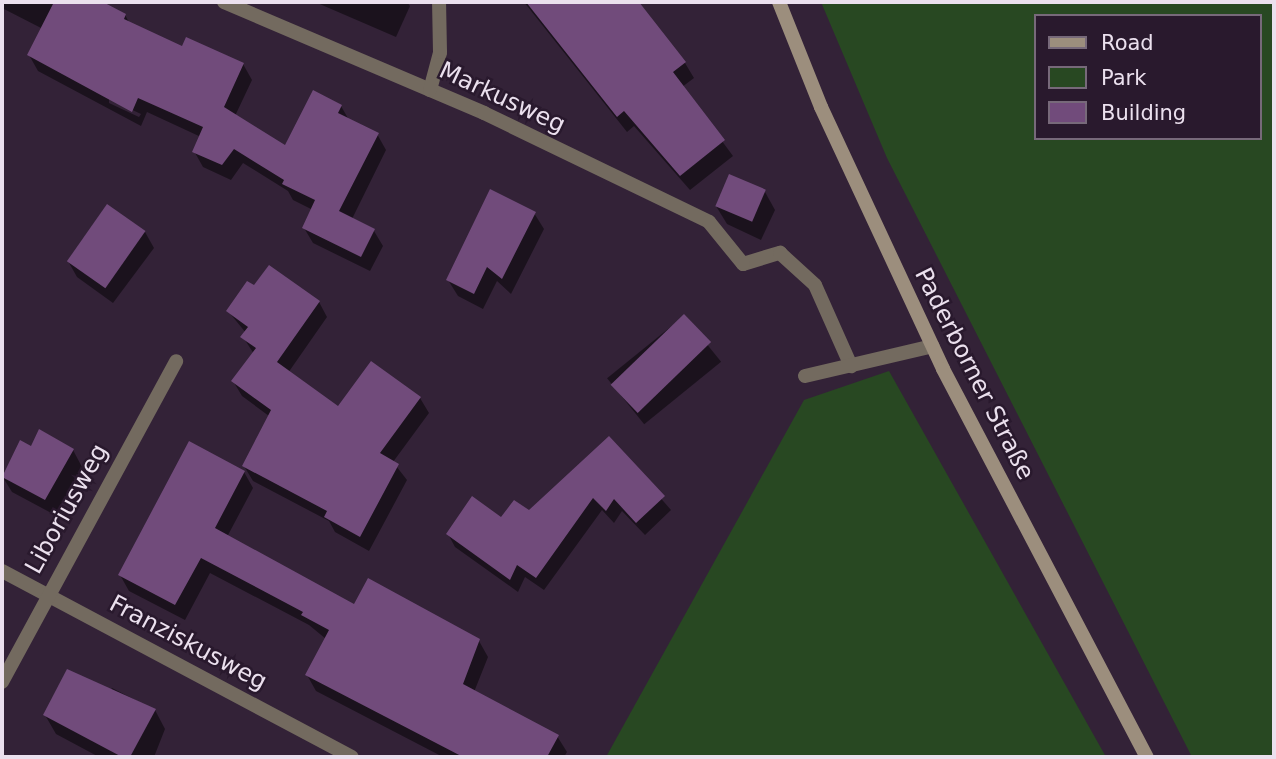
<!DOCTYPE html>
<html>
<head>
<meta charset="utf-8">
<style>
  body { margin:0 }
  #map { position:relative; width:1276px; height:759px; overflow:hidden; background:#332237; font-family:"DejaVu Sans",sans-serif }
  div>[style] { position:absolute }
  [style*='--x'] { left:calc(var(--x)*1px); top:calc(var(--y)*1px); width:calc(var(--w)*1px); rotate:calc(var(--a)*1deg) }
  .green>* { inset:0; background:#284822 }
  .shadow>* { inset:0; background:#0007; transform-origin:0 0 }
  .building>* { inset:0; background:#714b7b; transform-origin:0 0 }
  .lane>* { height:14px; margin:-7px; padding:0 7px; transform-origin:7px; border-radius:7px; background:#736a5f }
  .street>* { height:14px; margin:-7px; padding:0 7px; transform-origin:7px; border-radius:7px; background:#736a5f }
  .secondary>* { height:14px; margin:-7px; padding:0 7px; transform-origin:7px; border-radius:7px; background:#9c8e7d }
  span { translate:-50% -50%; white-space:nowrap; text-align:center; line-height:1.15; -webkit-text-stroke:5px #29192d; paint-order:stroke }
  .street-label { font-size:24px; color:#ebe0ee }
  .frame { position:absolute; inset:0; border:4px solid #ebe0ee; pointer-events:none }
  .legend { position:absolute; left:1034px; top:14px; width:228px; height:126px; box-sizing:border-box; background:#29192d; border:2px solid #77697a; margin:0; padding:9px 12px; list-style:none; font-size:21px; color:#ebe0ee }
  .legend li { display:flex; align-items:center; gap:14px; height:35px }
  .legend b { width:35px; border:2px solid #77697a }
</style>
</head>
<body>
<div id="map">
  <div class="green">
    <i style="clip-path:polygon(evenodd,821px 2px,1274px 2px,1274px 757px,1192px 757px,887px 158px,821px 2px,1036px 16px,1260px 16px,1260px 138px,1036px 138px,1036px 16px)"></i>
    <i style="clip-path:polygon(889px 371px,1106px 757px,606px 757px,804px 400px)"></i>
  </div>
  <div class="shadow">
    <i style="clip-path:polygon(evenodd,2px 2px,100px 2px,125px 15px,130px 24px,183px 48px,243px 64px,252px 80px,235px 116px,286px 147px,341px 106px,349px 120px,377px 134px,386px 150px,352px 219px,374px 231px,383px 246px,370px 271px,313px 243px,304px 228px,313px 210px,293px 200px,288px 191px,243px 163px,231px 180px,203px 167px,194px 151px,201px 137px,147px 112px,141px 126px,38px 71px,29px 55px,43px 29px,2px 8px,2px 2px,109px 99px,141px 114px,139px 117px,109px 103px,109px 99px)"></i>
    <i style="clip-path:polygon(315px 2px,407px 2px,410px 6px,396px 37px)"></i>
    <i style="clip-path:polygon(524px 2px,637px 2px,685px 63px,694px 78px,682px 87px,733px 156px,690px 190px,634px 126px,627px 132px)"></i>
    <i style="clip-path:polygon(765px 192px,775px 210px,761px 240px,727px 224px,716px 206px)"></i>
    <i style="clip-path:polygon(107px 206px,145px 232px,154px 248px,113px 303px,77px 277px,68px 261px)"></i>
    <i style="clip-path:polygon(534px 213px,544px 229px,511px 294px,497px 281px,483px 309px,458px 296px,448px 280px)"></i>
    <i style="clip-path:polygon(254px 288px,319px 302px,327px 317px,288px 373px,338px 408px,420px 398px,429px 413px,393px 462px,407px 480px,369px 551px,335px 532px,329px 521px,253px 481px,244px 466px,269px 416px,242px 396px,233px 381px,254px 354px,243px 337px,246px 333px,228px 311px)"></i>
    <i style="left:684px;top:316px;width:59px;height:99px;rotate:51deg"></i>
    <i style="clip-path:polygon(609px 439px,671px 510px,645px 535px,622px 511px,614px 523px,602px 510px,544px 590px,525px 577px,518px 592px,455px 547px,448px 534px,530px 513px)"></i>
    <i style="clip-path:polygon(21px 442px,32px 448px,73px 450px,82px 467px,55px 515px,12px 492px,2px 476px)"></i>
    <i style="clip-path:polygon(244px 472px,253px 488px,227px 537px,355px 606px,479px 641px,488px 657px,474px 692px,557px 736px,567px 752px,564px 757px,443px 757px,316px 691px,307px 675px,326px 639px,309px 625px,210px 573px,185px 620px,129px 591px,120px 575px)"></i>
    <i style="clip-path:polygon(112px 688px,155px 710px,165px 729px,154px 757px,99px 757px,56px 734px,45px 715px,109px 693px)"></i>
  </div>
  <div class="building">
    <i style="clip-path:polygon(54px 2px,103px 2px,126px 14px,124px 19px,182px 46px,186px 37px,244px 63px,224px 107px,285px 145px,313px 90px,342px 105px,338px 113px,379px 133px,339px 211px,375px 229px,361px 257px,302px 228px,315px 200px,282px 184px,284px 180px,234px 149px,222px 165px,192px 152px,203px 127px,138px 98px,132px 112px,27px 55px)"></i>
    <i style="clip-path:polygon(526px 2px,639px 2px,686px 62px,673px 72px,725px 140px,680px 176px,624px 111px,617px 117px)"></i>
    <i style="left:729px;top:174px;width:40px;height:35px;rotate:23deg"></i>
    <i style="clip-path:polygon(490px 189px,536px 212px,502px 279px,487px 267px,474px 294px,446px 280px)"></i>
    <i style="left:107px;top:204px;width:47px;height:70px;rotate:35deg"></i>
    <i style="clip-path:polygon(269px 265px,320px 301px,277px 362px,338px 406px,371px 361px,421px 397px,380px 453px,399px 464px,360px 537px,324px 517px,327px 511px,242px 466px,271px 410px,231px 381px,256px 348px,240px 337px,248px 327px,226px 311px,247px 281px,254px 285px)"></i>
    <i style="left:684px;top:314px;width:39px;height:102px;rotate:46deg"></i>
    <i style="clip-path:polygon(39px 429px,74px 449px,45px 500px,2px 477px,20px 440px,31px 446px)"></i>
    <i style="clip-path:polygon(609px 436px,665px 496px,636px 523px,614px 499px,606px 511px,593px 498px,536px 578px,517px 565px,510px 580px,446px 534px,472px 496px,501px 517px,514px 500px,529px 510px)"></i>
    <i style="clip-path:polygon(189px 441px,245px 471px,215px 528px,354px 604px,368px 578px,480px 639px,463px 684px,559px 735px,547px 757px,463px 757px,305px 675px,329px 630px,301px 615px,303px 612px,201px 558px,175px 605px,118px 575px)"></i>
    <i style="clip-path:polygon(67px 669px,156px 709px,130px 757px,122px 757px,43px 715px)"></i>
  </div>
  <div class="lane">
    <i style="--x:743;--y:264;--w:39;--a:-17"></i>
    <i style="--x:780;--y:253;--w:47;--a:42.4"></i>
    <i style="--x:815;--y:285;--w:89;--a:66"></i>
  </div>
  <div class="street">
    <i style="--x:224;--y:2;--w:283;--a:23.1"></i>
    <i style="--x:484;--y:113;--w:250;--a:25.8"></i>
    <i style="--x:709;--y:222;--w:54;--a:51"></i>
    <i style="--x:430;--y:90;--w:39;--a:-75"></i>
    <i style="--x:440;--y:52;--w:50;--a:-91.1"></i>
    <i style="--x:805;--y:376;--w:131;--a:-13.2"></i>
    <i style="--x:2;--y:571;--w:396;--a:28"></i>
    <i style="--x:2;--y:682;--w:365;--a:-61.5"></i>
  </div>
  <div class="secondary">
    <i style="--x:779;--y:2;--w:113;--a:68.2"></i>
    <i style="--x:821;--y:107;--w:289;--a:65"></i>
    <i style="--x:943;--y:369;--w:438;--a:62.3"></i>
  </div>
  <div class="street-label">
    <span style="left:502px;top:98px;rotate:25deg">Markusweg</span>
    <span style="left:974px;top:374px;rotate:63deg">Paderborner Straße</span>
    <span style="left:67px;top:509px;rotate:-61deg">Liboriusweg</span>
    <span style="left:188px;top:643px;rotate:28deg">Franziskusweg</span>
  </div>
  <div class="frame"></div>
  <ul class="legend">
  <li><b style="height:9px;background:#9c8e7d"></b>Road</li>
  <li><b style="height:19px;background:#284822"></b>Park</li>
  <li><b style="height:19px;background:#714b7b"></b>Building</li>
  </ul>
</div>
</body>
</html>
